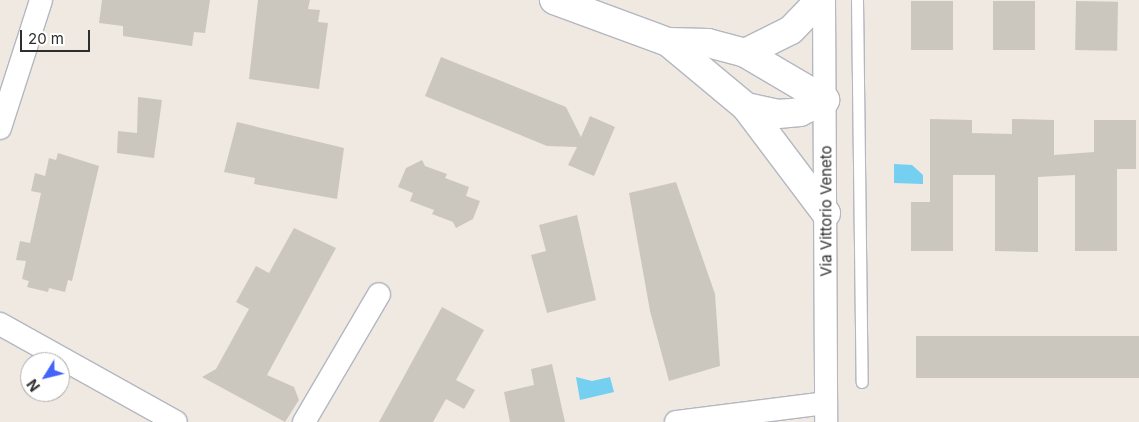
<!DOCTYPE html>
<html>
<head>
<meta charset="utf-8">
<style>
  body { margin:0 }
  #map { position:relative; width:1139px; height:422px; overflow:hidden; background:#efe9e1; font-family:Inter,sans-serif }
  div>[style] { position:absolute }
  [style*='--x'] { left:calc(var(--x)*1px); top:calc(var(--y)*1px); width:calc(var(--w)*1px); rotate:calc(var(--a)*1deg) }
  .water>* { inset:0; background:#75cff0 }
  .building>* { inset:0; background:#cbc7bf; transform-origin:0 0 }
  .roads { filter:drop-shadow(1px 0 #b4b7c1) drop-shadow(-1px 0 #b4b7c1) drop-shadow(0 1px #b4b7c1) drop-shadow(0 -1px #b4b7c1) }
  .service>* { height:11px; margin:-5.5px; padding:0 5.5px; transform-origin:5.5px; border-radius:5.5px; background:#fff }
  .minor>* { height:22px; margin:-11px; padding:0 11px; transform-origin:11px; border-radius:11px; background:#fff }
  .tertiary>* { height:28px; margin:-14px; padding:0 14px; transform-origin:14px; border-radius:14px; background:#fff }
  span { translate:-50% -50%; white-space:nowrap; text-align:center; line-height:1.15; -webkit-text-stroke:5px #fff; paint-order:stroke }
  .street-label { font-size:15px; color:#2e2e2e }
  .north { position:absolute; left:20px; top:352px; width:50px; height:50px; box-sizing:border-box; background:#fff; border:1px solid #ababab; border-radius:50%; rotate:234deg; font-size:14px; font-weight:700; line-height:20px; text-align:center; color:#2e2e2e }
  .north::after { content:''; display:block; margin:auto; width:18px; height:22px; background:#4264fb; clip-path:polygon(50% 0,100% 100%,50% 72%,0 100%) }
  .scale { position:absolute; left:20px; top:30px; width:70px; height:22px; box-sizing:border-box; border:2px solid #2e2e2e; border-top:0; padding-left:6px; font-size:15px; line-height:18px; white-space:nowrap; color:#2e2e2e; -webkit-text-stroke:4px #fff; paint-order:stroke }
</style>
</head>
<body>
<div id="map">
  <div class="water">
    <i style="clip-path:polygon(894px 164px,912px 165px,923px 175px,923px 184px,894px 183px)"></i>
    <i style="clip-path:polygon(576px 377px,592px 381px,610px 377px,614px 392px,580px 400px)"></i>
  </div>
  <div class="building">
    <i style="clip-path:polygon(102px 0,210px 0,205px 33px,194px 32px,192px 46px,123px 36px,123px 26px,99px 23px)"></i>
    <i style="clip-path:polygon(258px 0,310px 0,308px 9px,320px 10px,318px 22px,328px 23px,319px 89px,249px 79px)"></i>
    <i style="left:911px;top:1px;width:42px;height:49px"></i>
    <i style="left:993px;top:1px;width:42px;height:49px"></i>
    <i style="left:1076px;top:1px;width:42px;height:49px;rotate:1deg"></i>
    <i style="clip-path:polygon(441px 57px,566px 107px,581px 137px,590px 116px,615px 127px,594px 176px,568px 165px,577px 147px,547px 146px,425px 96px)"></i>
    <i style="clip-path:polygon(138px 97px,162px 100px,154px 158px,117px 153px,118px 131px,137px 133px)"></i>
    <i style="clip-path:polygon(930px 119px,972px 120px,972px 133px,1012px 134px,1012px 119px,1054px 120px,1054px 155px,1094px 152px,1094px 120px,1136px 120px,1136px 169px,1117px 169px,1117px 251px,1075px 251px,1075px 175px,1038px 177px,1038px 252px,995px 251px,995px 175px,953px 175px,953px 251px,911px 251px,911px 202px,930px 202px)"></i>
    <i style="clip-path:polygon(237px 122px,344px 148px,337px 199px,254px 184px,255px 178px,224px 172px)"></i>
    <i style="clip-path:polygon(58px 153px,99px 166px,72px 281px,68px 280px,65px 292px,49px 288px,48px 292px,27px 287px,29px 281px,22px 279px,26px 261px,16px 260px,20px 241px,30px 243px,41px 193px,31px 191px,35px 173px,45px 176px,49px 158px,56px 160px)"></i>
    <i style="clip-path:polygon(422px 160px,425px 166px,447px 174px,445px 178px,469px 187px,466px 196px,480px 201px,473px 219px,456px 228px,453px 222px,432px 214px,434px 210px,410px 201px,413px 193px,398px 187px,406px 168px)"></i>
    <i style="clip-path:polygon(676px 182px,715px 294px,720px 366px,669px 381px,650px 311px,629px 193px)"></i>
    <i style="clip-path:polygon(577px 215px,596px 300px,547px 313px,531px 255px,546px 251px,539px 225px)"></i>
    <i style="clip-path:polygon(294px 228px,336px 248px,267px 375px,294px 387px,299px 400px,285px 422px,202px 377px,216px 369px,249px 309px,236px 302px,256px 266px,269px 273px)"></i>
    <i style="clip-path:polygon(442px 307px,484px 330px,456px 380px,475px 390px,464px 409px,446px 399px,433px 422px,379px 422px)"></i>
    <i style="left:916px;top:336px;width:223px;height:42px"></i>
    <i style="clip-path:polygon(552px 364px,565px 422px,510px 422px,504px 392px,534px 385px,531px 369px)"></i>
  </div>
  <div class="roads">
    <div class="service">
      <i style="--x:857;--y:0;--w:382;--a:89.3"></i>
    </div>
    <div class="minor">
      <i style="--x:824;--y:0;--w:422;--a:89.7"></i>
      <i style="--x:0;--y:128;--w:134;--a:-72.2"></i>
      <i style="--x:0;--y:324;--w:201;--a:29.1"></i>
      <i style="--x:304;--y:422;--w:148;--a:-59.6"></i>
      <i style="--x:676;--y:422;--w:151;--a:-7.2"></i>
    </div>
    <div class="tertiary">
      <i style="--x:554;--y:0;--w:121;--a:20.2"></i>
      <i style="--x:668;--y:42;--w:40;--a:1.4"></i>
      <i style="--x:708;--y:43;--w:38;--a:15"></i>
      <i style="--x:745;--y:53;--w:93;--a:30.4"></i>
      <i style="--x:668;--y:42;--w:102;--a:39.8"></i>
      <i style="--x:746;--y:107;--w:133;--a:53"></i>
      <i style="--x:745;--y:53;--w:51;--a:-26.6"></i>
      <i style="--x:791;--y:30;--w:42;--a:-46"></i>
      <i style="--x:746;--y:107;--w:33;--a:12"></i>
      <i style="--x:778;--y:114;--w:22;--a:-5"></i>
      <i style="--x:800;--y:112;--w:28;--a:-26"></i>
    </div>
  </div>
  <div class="street-label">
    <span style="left:826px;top:211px;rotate:-90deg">Via Vittorio Veneto</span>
  </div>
  <div class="north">N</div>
  <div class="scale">20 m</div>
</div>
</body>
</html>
